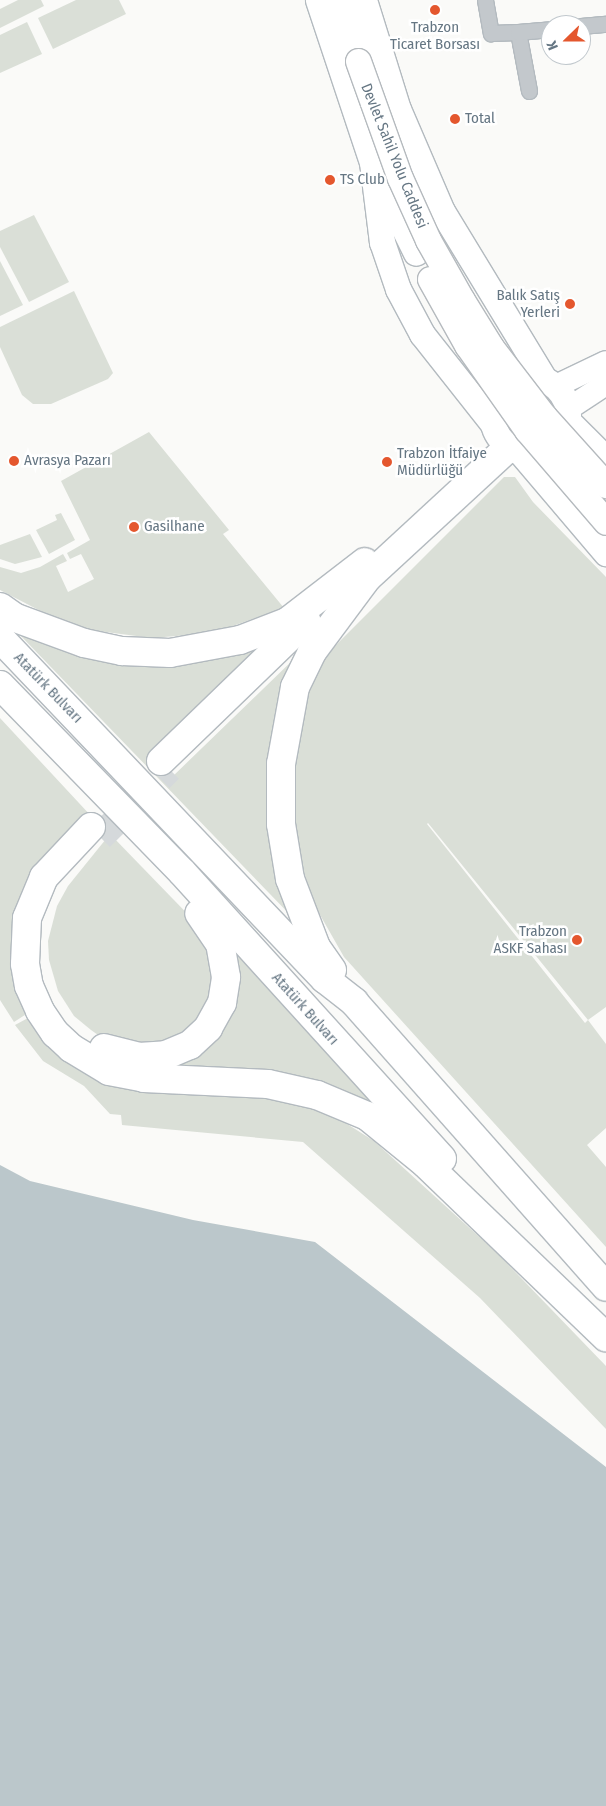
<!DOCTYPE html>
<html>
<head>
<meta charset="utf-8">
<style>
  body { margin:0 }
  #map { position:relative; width:606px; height:1806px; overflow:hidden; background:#fafaf8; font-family:"Fira Sans Condensed",sans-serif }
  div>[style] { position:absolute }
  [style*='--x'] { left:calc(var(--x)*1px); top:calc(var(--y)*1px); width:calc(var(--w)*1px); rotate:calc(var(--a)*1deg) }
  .green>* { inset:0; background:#dadfd7 }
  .water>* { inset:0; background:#bbc7cb }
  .highway-tunnel>* { height:28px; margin-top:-14px; transform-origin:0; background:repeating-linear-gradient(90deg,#d5d9db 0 28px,transparent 0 42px) }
  .roads { filter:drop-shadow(1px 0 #b3babf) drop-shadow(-1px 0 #b3babf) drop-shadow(0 1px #b3babf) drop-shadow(0 -1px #b3babf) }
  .street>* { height:15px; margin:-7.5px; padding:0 7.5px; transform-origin:7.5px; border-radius:7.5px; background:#c3c8cc }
  .secondary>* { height:22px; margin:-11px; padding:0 11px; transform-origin:11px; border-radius:11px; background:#fff }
  .primary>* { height:25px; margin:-12.5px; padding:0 12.5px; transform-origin:12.5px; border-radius:12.5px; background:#fff }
  .primary>.ring { margin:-12.5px; padding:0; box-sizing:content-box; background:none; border:25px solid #fff; border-radius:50% }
  .highway>* { height:28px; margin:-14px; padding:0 14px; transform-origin:14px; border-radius:14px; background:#fff }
  .bridges { filter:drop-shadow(1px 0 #b5babe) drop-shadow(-1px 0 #b5babe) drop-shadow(0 1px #b5babe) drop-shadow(0 -1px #b5babe) }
  .primary-bridge>* { height:25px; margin:-12.5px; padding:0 12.5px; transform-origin:12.5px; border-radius:12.5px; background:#fff }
  .dots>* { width:14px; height:14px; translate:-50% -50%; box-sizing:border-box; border:2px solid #fff; border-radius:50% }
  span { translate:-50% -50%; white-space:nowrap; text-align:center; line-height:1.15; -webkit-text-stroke:5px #fff; paint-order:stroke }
  .poi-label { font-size:15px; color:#657683 }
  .left { translate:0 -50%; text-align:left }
  .right { translate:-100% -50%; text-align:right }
  .street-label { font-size:15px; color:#657683 }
  .north { position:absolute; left:541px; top:15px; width:50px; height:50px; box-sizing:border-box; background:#fff; border:1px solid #c1c8cd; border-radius:50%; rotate:248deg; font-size:14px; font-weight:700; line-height:20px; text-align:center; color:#657683 }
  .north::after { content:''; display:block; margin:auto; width:18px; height:22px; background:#e4572e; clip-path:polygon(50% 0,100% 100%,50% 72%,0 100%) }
</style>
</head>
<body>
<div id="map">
  <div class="green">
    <i style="clip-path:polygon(18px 0,41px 0,44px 6px,0 28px,0 9px)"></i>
    <i style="clip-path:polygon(76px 0,119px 0,126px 14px,53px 49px,38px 18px)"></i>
    <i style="clip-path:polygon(27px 22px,42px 54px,0 73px,0 35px)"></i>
    <i style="clip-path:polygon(34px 215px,69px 282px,29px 302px,0 247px,0 231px)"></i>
    <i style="clip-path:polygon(0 261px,23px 305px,0 316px)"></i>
    <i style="clip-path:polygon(74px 291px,113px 373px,108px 379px,51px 404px,33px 404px,22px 395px,0 347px,0 327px)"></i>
    <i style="clip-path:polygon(149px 432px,229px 530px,223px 534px,284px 608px,213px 633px,152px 638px,90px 630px,54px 618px,0 590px,0 567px,21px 573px,40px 567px,63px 554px,67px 561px,56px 566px,68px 592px,94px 579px,81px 554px,70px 559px,67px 553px,90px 540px,61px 481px)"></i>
    <i style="clip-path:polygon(evenodd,504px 477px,515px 477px,533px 502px,606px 577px,606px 1007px,588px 1020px,606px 1044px,606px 1128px,587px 1145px,606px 1167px,606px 1247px,344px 957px,315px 906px,301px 863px,294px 827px,291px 788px,302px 702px,321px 660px,504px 477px,428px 823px,588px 1020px,585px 1023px,427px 824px,428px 823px)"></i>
    <i style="clip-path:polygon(61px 513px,75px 540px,49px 554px,36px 530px,57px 520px,55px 515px)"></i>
    <i style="clip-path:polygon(30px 534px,42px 557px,15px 564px,0 559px,0 545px)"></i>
    <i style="clip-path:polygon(19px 634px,71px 649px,279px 636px,156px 760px,171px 778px,296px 657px,277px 715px,297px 922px)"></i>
    <i style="clip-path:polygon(0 718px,92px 817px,48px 857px,28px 1013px,14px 1022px,0 1000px)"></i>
    <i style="clip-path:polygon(110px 834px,203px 930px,218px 973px,202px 1021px,161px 1047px,108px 1042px,91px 1030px,74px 1016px,58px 991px,49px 960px,48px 941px,57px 906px,68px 886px)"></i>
    <i style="clip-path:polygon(230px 946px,252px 969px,414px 1141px,386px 1120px,154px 1067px,189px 1055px)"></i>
    <i style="clip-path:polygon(28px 1018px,62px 1059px,92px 1075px,283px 1095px,325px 1110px,374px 1141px,497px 1253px,606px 1366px,606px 1429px,480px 1298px,303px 1142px,122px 1125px,121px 1115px,110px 1114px,84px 1086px,43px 1061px,15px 1025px)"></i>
  </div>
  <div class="water">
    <i style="clip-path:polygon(0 1165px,30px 1181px,193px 1220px,315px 1242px,606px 1467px,606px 1806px,0 1806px)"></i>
  </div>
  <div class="highway-tunnel">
    <i style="--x:100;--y:837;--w:97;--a:-44.6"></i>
  </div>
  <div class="roads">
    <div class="street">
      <i style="--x:485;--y:0;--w:34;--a:80"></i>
      <i style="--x:491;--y:33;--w:27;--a:-2"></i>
      <i style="--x:518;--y:32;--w:60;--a:79.4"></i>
      <i style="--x:581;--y:26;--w:25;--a:-5"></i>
      <i style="--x:518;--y:32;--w:33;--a:-5"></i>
    </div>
    <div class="secondary">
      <i style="--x:556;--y:386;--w:55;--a:-25.6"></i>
      <i style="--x:568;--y:409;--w:45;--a:-33.3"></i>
    </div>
    <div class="primary">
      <i style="--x:318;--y:0;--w:171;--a:71.6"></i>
      <i style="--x:372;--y:162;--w:81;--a:82.9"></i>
      <i style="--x:382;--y:242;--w:50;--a:71.2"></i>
      <i style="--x:398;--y:289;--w:51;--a:61.9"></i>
      <i style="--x:422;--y:334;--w:115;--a:51.7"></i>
      <i style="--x:340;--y:0;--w:64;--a:73.6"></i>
      <i style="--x:364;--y:0;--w:114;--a:72.7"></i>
      <i style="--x:398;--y:109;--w:111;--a:66.7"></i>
      <i style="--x:442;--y:211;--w:197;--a:58.7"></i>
      <i style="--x:380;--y:180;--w:81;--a:63.7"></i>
      <i class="ring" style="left:492px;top:377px;width:51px;height:51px"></i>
      <i style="--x:568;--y:421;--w:54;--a:45"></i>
      <i style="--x:520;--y:452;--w:133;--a:49.6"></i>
    </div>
    <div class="highway">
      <i style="--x:0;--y:607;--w:19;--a:35"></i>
      <i style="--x:16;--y:618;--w:72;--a:20.2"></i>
      <i style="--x:84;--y:643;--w:39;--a:12"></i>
      <i style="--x:122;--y:651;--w:48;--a:2.4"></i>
      <i style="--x:170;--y:653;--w:71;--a:-10.5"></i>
      <i style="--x:240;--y:640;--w:50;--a:-21"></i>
      <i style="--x:287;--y:622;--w:98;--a:-37.6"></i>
      <i style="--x:0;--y:638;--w:471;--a:46.4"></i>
      <i style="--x:325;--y:979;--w:37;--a:38"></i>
      <i style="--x:354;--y:1002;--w:380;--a:48.5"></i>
      <i style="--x:0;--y:685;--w:261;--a:45.8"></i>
      <i style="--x:182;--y:872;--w:387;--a:47.8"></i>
      <i style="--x:161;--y:761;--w:202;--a:-44"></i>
      <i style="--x:91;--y:827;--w:69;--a:133.2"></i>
      <i style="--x:44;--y:877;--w:44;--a:112.5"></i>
      <i style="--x:27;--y:918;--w:46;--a:92.5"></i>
      <i style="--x:25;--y:964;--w:22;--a:80"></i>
      <i style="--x:29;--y:986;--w:27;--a:66"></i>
      <i style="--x:40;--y:1011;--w:27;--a:56"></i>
      <i style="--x:55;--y:1033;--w:22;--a:43"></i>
      <i style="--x:71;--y:1048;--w:44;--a:31.2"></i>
      <i style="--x:109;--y:1071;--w:36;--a:11"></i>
      <i style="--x:144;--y:1078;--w:124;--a:2.8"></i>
      <i style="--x:268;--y:1084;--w:50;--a:12.7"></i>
      <i style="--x:317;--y:1095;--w:54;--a:22.8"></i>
      <i style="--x:367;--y:1116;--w:76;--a:39.1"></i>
      <i style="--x:426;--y:1164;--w:250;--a:43.9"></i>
      <i style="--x:332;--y:970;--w:28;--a:-125"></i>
      <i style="--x:316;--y:947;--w:73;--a:-110.9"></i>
      <i style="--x:290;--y:879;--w:56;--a:-99.3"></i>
      <i style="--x:281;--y:824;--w:60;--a:-90"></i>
      <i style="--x:281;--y:764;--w:78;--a:-79.7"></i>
      <i style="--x:295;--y:687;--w:39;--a:-64"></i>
      <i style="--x:312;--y:652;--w:92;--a:-53.4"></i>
      <i style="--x:367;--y:578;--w:193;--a:-42.7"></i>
      <i style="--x:104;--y:1048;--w:36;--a:14"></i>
      <i style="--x:139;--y:1057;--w:27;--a:-4"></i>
      <i style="--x:166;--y:1055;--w:26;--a:-23"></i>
      <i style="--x:190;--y:1045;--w:25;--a:-43"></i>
      <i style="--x:208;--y:1028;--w:29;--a:-61"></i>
      <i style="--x:222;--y:1003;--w:26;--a:-81"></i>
      <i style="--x:226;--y:977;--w:34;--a:-100"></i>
      <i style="--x:220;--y:944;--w:37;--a:-124"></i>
    </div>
  </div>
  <div class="bridges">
    <div class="primary-bridge">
      <i style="--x:358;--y:61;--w:124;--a:70.3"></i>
      <i style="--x:400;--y:178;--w:68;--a:65.7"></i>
      <i style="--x:428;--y:240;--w:69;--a:60.5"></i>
      <i style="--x:462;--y:300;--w:55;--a:58.3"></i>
      <i style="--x:491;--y:347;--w:87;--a:52.5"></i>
      <i style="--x:544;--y:416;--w:93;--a:48.1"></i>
      <i style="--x:430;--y:279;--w:76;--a:60.7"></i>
      <i style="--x:467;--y:345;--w:104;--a:54.8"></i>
      <i style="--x:527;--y:430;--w:121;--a:49.3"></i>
    </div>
  </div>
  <div class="dots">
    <i style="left:435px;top:10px;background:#e4572e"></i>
    <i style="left:455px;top:119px;background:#e4572e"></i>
    <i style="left:330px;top:180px;background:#e4572e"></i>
    <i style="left:570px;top:304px;background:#e4572e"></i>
    <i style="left:14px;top:461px;background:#e4572e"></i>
    <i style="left:387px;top:462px;background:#e4572e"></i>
    <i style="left:134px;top:527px;background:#e4572e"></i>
    <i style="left:577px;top:940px;background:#e4572e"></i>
  </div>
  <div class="poi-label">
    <span style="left:435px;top:36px">Trabzon<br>Ticaret Borsası</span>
    <span class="left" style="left:465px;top:119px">Total</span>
    <span class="left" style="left:340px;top:180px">TS Club</span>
    <span class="right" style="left:560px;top:304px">Balık Satış<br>Yerleri</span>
    <span class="left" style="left:397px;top:462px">Trabzon İtfaiye<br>Müdürlüğü</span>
    <span class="left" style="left:24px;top:461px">Avrasya Pazarı</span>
    <span class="left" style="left:144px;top:527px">Gasilhane</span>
    <span class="right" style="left:567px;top:940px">Trabzon<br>ASKF Sahası</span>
  </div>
  <div class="street-label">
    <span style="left:394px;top:156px;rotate:68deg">Devlet Sahil Yolu Caddesi</span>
    <span style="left:48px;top:688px;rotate:46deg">Atatürk Bulvarı</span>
    <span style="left:305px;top:1009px;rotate:48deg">Atatürk Bulvarı</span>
  </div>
  <div class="north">K</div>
</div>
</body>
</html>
